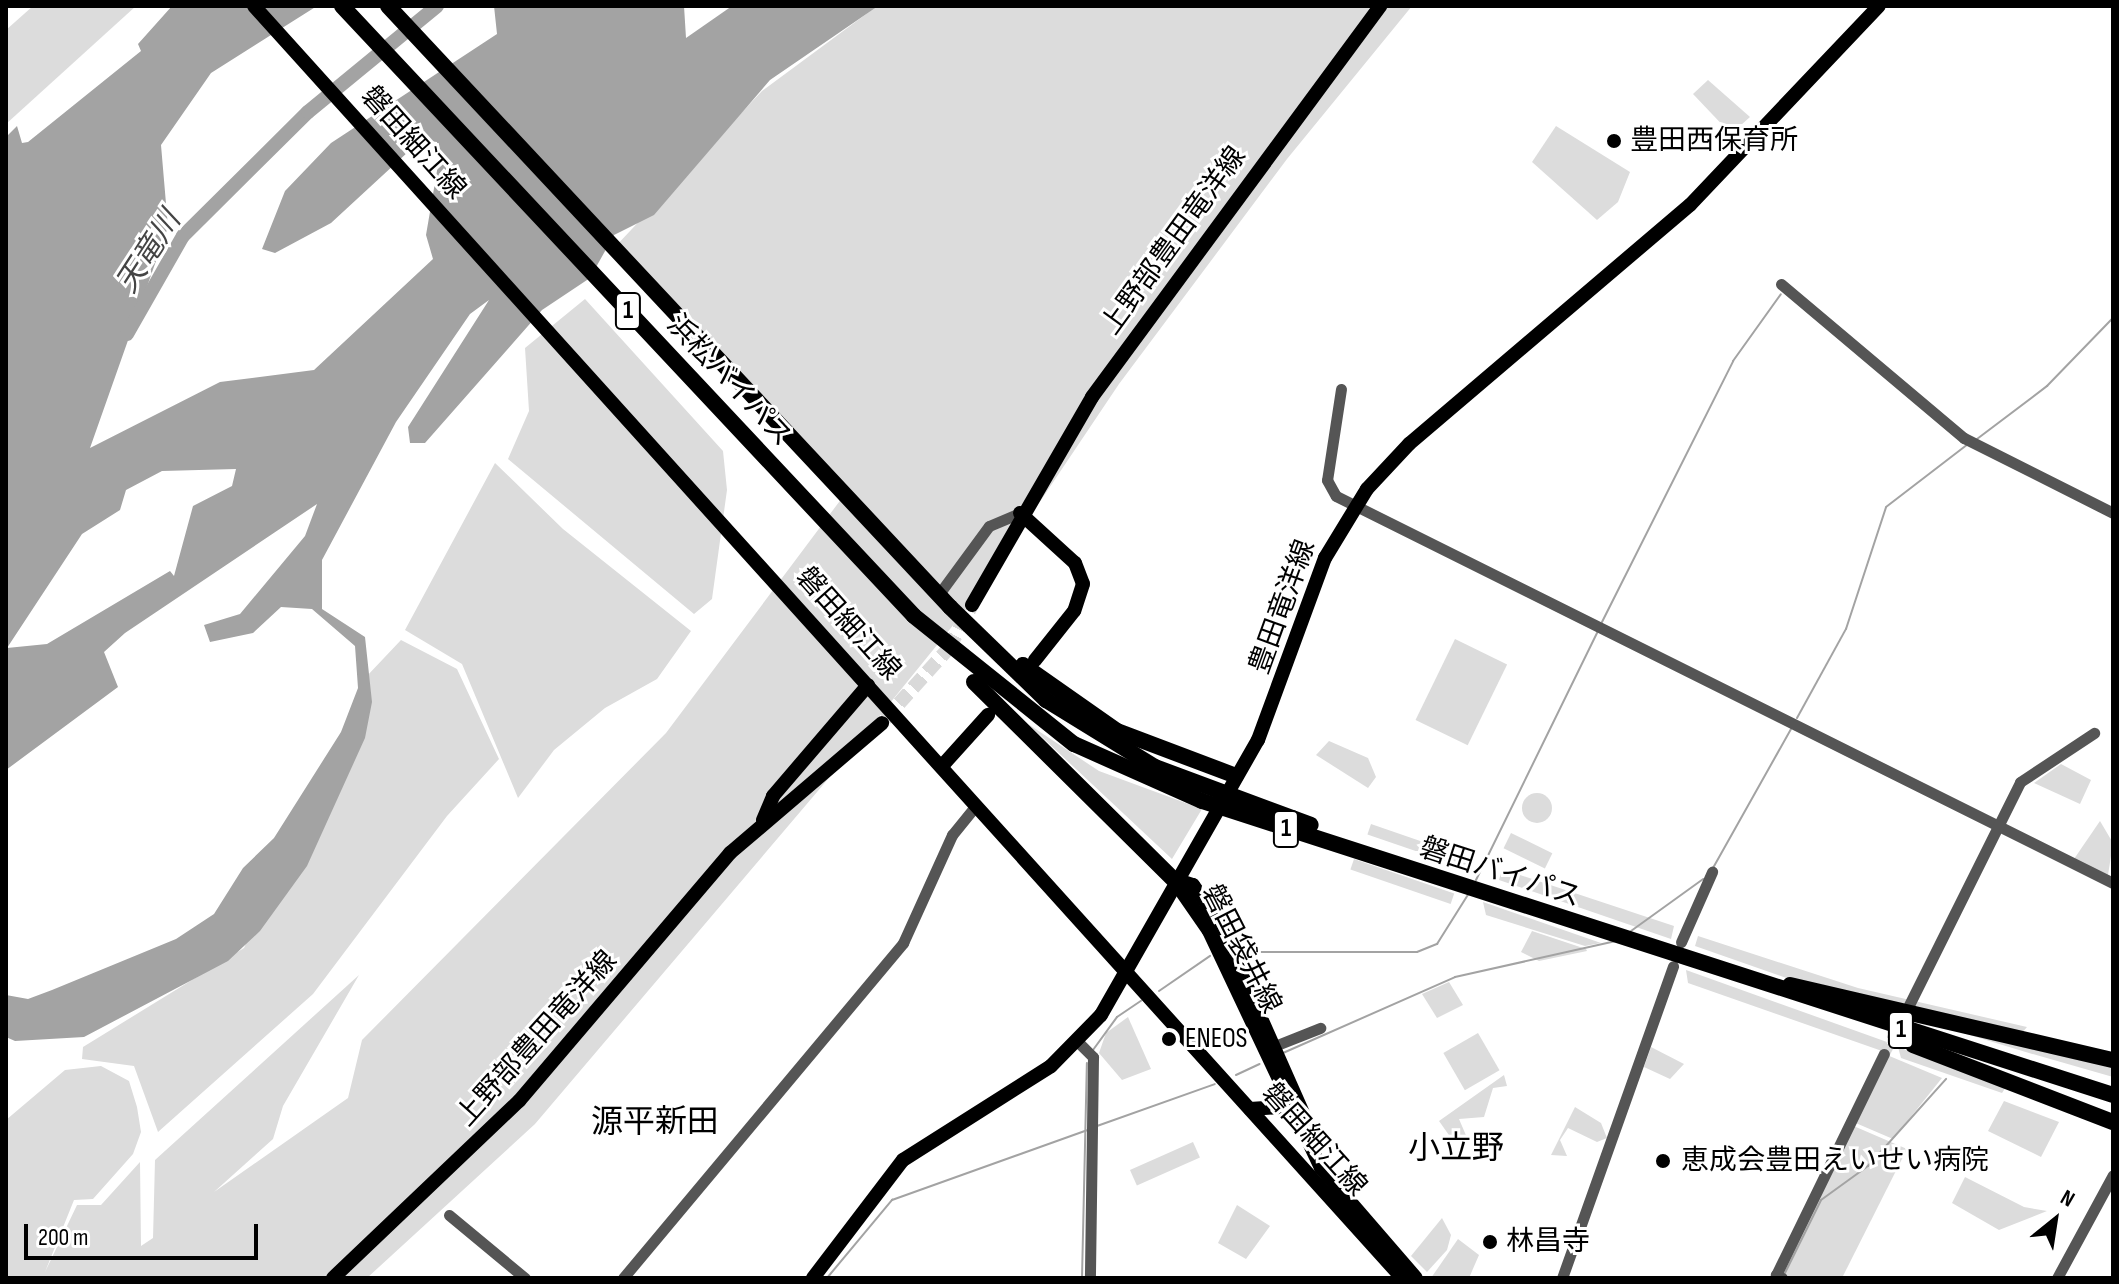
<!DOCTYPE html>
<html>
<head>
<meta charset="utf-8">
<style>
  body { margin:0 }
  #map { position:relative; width:2119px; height:1284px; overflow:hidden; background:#fff; font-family:"Sofia Sans Condensed","Noto Sans JP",sans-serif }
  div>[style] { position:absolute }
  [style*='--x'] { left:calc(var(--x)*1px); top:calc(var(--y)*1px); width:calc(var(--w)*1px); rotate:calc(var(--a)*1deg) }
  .green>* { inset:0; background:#dcdcdc; transform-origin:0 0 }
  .round { border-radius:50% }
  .water>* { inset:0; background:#a3a3a3 }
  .stream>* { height:2px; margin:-1px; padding:0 1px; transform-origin:1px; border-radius:1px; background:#a3a3a3 }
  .river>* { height:14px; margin:-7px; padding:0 7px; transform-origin:7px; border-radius:7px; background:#a3a3a3 }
  .minor-tunnel>* { height:11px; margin-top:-5.5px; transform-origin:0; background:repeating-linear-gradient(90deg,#d9d9d9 0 11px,transparent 0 16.5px) }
  .major-tunnel>* { height:14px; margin-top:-7px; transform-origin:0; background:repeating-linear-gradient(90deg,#d9d9d9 0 14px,transparent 0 21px) }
  .minor>* { height:11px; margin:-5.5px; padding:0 5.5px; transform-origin:5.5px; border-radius:5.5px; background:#555 }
  .major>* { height:14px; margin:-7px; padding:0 7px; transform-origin:7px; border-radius:7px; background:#000 }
  .highway>* { height:16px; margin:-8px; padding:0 8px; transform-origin:8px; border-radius:8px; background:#000 }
  .dots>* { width:22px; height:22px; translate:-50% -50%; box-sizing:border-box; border:4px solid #fff; border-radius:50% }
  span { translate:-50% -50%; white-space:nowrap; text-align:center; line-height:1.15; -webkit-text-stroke:6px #fff; paint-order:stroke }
  .shield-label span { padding:2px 6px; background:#fff; border:2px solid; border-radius:6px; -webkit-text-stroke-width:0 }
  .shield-label { font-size:26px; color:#000; font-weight:700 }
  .poi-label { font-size:28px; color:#000 }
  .left { translate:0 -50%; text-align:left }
  .street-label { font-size:28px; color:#000 }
  .water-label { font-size:30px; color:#444; font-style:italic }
  .quarter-label { font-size:32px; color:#000 }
  .frame { position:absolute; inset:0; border:8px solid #000; pointer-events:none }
  .north { position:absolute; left:2015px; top:1180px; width:80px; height:80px; -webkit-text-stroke:6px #fff; paint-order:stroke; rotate:30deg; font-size:22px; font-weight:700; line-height:32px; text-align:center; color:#000 }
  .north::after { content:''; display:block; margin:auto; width:28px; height:36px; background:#000; clip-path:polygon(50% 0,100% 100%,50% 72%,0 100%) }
  .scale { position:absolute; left:24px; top:1224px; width:234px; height:36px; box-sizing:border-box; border:4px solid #000; border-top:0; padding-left:10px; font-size:24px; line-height:28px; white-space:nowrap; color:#000; -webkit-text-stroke:6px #fff; paint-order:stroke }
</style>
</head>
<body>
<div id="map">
  <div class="green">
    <i style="clip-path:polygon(33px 6px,136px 6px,6px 124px,6px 30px)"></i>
    <i style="clip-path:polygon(877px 6px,1412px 6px,1287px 159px,1119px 384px,976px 597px,834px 772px,535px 1124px,367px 1278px,6px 1278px,6px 1120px,65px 1070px,101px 1066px,129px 1081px,137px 1107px,141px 1132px,133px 1154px,93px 1199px,74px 1200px,45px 1272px,77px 1205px,101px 1205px,140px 1162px,141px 1246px,153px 1238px,155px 1160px,359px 975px,283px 1106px,273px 1139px,214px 1192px,348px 1098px,362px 1040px,666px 733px,845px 494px,614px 248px,762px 91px)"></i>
    <i style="clip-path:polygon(1708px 80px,1750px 117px,1731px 134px,1693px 94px)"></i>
    <i style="clip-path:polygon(1556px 126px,1630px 172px,1618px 202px,1597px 220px,1532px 162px)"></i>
    <i style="clip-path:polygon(585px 299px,723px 451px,727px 490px,712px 599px,694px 614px,508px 459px,529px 411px,525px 348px)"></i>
    <i style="clip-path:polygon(495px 463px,563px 529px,691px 631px,657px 679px,605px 708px,554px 750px,518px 798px,462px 664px,405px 630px)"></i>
    <i style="left:1455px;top:639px;width:58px;height:90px;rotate:26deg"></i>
    <i style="clip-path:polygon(401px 640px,457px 669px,499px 759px,447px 816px,313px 994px,158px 1132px,134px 1066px,82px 1059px,83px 1047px,244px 948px,366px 677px)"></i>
    <i style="clip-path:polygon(1028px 724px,1099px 771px,1202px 809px,1172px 859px)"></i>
    <i style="clip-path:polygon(1329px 741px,1368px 758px,1376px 777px,1368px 788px,1316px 755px)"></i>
    <i style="clip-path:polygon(2061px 764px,2091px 780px,2080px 804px,2034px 783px)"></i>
    <i class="round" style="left:1522px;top:793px;width:30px;height:30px"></i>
    <i style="clip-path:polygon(2100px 821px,2113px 843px,2108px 875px,2074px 859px)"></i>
    <i style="left:1371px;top:824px;width:105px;height:11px;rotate:19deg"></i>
    <i style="left:1511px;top:833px;width:46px;height:17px;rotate:26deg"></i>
    <i style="left:1354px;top:859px;width:106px;height:11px;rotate:19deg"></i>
    <i style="clip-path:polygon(1502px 869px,1674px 926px,1671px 939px,1499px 880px)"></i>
    <i style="clip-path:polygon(1483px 902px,1601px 943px,1585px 946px,1486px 915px)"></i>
    <i style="clip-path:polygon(1532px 931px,1586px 949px,1587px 951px,1539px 961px,1521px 952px)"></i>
    <i style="clip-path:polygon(1698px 936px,1858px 988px,2027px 1027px,2021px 1034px,1792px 980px,1695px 946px)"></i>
    <i style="clip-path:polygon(1686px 970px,1887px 1042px,1882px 1051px,1688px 983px)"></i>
    <i style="clip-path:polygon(1449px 982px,1463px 1005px,1437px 1018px,1422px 994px)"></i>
    <i style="clip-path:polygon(1128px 1017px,1151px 1069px,1122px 1080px,1099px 1053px,1106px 1033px)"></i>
    <i style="clip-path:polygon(1940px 1026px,2113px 1065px,2113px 1077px,2029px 1053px)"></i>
    <i style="left:1478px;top:1033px;width:43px;height:40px;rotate:60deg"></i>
    <i style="clip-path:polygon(1651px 1047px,1684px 1064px,1670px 1079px,1644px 1067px)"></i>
    <i style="clip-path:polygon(1898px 1047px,2006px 1087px,2002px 1093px,1901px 1058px)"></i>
    <i style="clip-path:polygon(1887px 1055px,1942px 1078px,1893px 1139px,1851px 1121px)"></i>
    <i style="clip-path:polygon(1504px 1075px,1507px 1086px,1493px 1088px,1484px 1117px,1459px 1119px,1468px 1140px,1451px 1138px,1439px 1121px)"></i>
    <i style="clip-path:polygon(2004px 1101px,2059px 1122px,2041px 1157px,1988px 1131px)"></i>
    <i style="clip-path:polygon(1575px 1107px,1601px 1123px,1607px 1138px,1597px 1142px,1568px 1128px,1560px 1140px,1567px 1156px,1551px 1155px)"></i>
    <i style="clip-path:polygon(1849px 1124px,1907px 1149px,1842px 1278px,1782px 1278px,1776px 1275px)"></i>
    <i style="left:1193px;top:1142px;width:17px;height:69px;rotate:66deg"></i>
    <i style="clip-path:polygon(1965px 1177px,2024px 1207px,2047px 1211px,1999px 1230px,1952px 1203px)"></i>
    <i style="clip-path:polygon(1237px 1205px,1270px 1226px,1246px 1259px,1218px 1243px)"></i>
    <i style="clip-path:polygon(1442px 1218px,1451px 1235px,1447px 1250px,1427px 1272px,1411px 1256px)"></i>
    <i style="clip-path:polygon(1458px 1239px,1479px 1255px,1469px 1278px,1431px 1278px)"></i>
  </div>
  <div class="water">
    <i style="clip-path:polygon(evenodd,172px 6px,317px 6px,211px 73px,161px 145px,168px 227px,90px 448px,220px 382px,314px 370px,433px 259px,426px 235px,439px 159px,437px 142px,421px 140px,331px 223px,275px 253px,262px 249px,285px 191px,331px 143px,497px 34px,494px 6px,684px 6px,686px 38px,732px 6px,878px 6px,770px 80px,654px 215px,614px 235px,590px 278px,542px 310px,425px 443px,410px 443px,408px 427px,489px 300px,470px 314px,396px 422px,322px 560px,322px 609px,365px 637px,372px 702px,365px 738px,307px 866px,260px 931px,228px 961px,84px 1037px,15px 1041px,6px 1037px,6px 995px,28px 999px,52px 990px,176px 939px,214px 914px,243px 868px,274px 838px,341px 732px,358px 688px,355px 646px,312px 609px,281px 607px,253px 633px,210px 642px,204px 625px,240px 614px,305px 536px,317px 504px,125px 633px,104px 652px,118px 687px,6px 770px,6px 137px,17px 126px,22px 143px,28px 142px,141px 51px,138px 44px,172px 6px,236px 469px,232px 486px,193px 506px,174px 576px,170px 571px,47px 644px,7px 648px,82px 534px,120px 510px,126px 490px,162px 471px,236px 469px)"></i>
  </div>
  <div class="stream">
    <i style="--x:1977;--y:439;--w:88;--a:-37.1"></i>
    <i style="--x:2047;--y:386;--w:95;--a:-45.9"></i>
    <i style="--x:1602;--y:622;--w:292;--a:-63.3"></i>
    <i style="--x:1733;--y:361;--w:82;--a:-54.4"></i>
    <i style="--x:1797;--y:718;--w:102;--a:-61.2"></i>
    <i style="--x:1846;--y:629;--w:128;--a:-71.8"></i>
    <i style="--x:1886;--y:507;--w:103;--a:-37.5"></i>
    <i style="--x:1713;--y:868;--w:162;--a:-60.7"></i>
    <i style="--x:1476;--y:880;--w:277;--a:-63.9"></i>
    <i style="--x:1631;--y:931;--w:89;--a:-35.8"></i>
    <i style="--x:1240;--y:952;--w:177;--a:0"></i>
    <i style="--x:1417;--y:952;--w:22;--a:-22"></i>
    <i style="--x:1437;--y:944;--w:60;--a:-57.9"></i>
    <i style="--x:1159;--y:991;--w:62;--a:-34.5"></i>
    <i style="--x:1093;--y:1050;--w:41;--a:-54"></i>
    <i style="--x:1117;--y:1017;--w:29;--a:-34"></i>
    <i style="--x:1283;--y:1053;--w:188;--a:-23.8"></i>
    <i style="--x:1455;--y:977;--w:165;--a:-12.6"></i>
    <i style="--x:1236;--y:1075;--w:26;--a:-25"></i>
    <i style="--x:1097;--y:1126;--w:125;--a:-19.6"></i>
    <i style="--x:1784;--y:1275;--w:84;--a:-63.7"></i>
    <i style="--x:1821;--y:1200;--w:58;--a:-35.9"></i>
    <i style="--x:1868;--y:1166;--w:117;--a:-48.1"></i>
    <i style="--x:827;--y:1278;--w:102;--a:-50.2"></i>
    <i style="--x:892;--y:1200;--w:207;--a:-19.7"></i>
    <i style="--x:1082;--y:1278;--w:215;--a:-88.7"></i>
  </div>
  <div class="river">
    <i style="--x:127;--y:334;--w:113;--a:-60.3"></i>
    <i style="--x:183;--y:236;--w:176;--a:-44.8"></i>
    <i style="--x:308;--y:112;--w:167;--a:-39.4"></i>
  </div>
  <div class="minor-tunnel">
    <i style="--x:1884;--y:1054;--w:36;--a:-63"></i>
  </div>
  <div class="major-tunnel">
    <i style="--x:885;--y:719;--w:96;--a:-48"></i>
    <i style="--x:949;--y:648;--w:49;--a:-61.9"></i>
  </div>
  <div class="minor">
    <i style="--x:1781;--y:284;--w:239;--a:40.1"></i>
    <i style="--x:1964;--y:438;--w:167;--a:26.7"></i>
    <i style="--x:1341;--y:389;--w:92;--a:98.7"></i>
    <i style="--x:1327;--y:480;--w:18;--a:61"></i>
    <i style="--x:1336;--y:496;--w:868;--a:26.48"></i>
    <i style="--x:939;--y:594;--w:84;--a:-53.7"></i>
    <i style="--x:989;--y:526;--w:34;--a:-23"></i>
    <i style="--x:1681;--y:942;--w:77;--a:-66.1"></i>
    <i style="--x:1909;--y:1005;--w:249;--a:-63.5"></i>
    <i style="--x:2020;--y:782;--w:89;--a:-33.5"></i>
    <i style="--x:1079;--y:1043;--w:20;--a:45"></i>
    <i style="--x:1093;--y:1057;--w:221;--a:90.8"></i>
    <i style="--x:1272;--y:1047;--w:52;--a:-21.6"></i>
    <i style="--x:449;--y:1215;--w:99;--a:39.7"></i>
    <i style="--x:623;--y:1278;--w:437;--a:-50.1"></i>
    <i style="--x:903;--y:943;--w:119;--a:-65.6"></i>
    <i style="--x:952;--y:835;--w:38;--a:-51"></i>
    <i style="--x:1562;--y:1278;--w:331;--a:-70.4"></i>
    <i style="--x:1782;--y:1278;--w:7;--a:-153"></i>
    <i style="--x:1776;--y:1275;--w:246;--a:-64"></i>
    <i style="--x:2057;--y:1278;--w:117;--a:-61.5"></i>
  </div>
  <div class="major">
    <i style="--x:254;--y:6;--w:1713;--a:47.93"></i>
    <i style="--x:1020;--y:513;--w:74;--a:42.3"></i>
    <i style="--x:1075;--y:563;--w:22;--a:69"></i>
    <i style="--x:1083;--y:584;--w:28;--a:108"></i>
    <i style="--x:1074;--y:611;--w:63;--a:128.5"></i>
    <i style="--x:972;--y:605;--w:240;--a:-60"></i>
    <i style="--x:1092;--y:397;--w:486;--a:-53.6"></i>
    <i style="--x:942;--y:766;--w:69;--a:-48"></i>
    <i style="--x:763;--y:820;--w:26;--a:-67"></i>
    <i style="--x:773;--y:796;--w:146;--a:-49.4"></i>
    <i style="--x:1173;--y:879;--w:63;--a:55.3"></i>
    <i style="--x:1209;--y:931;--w:262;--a:64.7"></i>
    <i style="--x:1321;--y:1168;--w:145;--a:49.2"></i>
    <i style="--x:1174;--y:879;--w:20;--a:18"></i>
    <i style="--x:1193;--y:885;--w:42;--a:54.8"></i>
    <i style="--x:1217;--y:919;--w:242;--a:66.1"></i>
    <i style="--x:1250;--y:1109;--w:45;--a:-3.8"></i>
    <i style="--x:333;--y:1278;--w:257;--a:-43.6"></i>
    <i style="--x:519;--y:1101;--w:326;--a:-49.6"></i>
    <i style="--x:730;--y:853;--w:200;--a:-40.5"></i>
    <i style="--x:813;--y:1278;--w:148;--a:-52.7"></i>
    <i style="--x:903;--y:1160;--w:175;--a:-32.4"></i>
    <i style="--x:1051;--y:1066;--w:71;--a:-45.6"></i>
    <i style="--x:1101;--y:1015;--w:317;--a:-60.3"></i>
    <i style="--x:1258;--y:740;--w:194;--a:-69.8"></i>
    <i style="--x:1325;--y:558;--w:81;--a:-58.7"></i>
    <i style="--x:1367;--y:489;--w:62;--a:-47"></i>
    <i style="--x:1409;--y:444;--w:369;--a:-40.4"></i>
    <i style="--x:1690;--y:205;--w:274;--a:-46.5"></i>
  </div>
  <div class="highway">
    <i style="--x:342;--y:6;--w:836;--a:46.84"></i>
    <i style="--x:914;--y:616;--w:205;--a:38.7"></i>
    <i style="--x:1074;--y:744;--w:140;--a:24"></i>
    <i style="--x:1202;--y:801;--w:957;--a:17.89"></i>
    <i style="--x:388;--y:6;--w:823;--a:46.92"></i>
    <i style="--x:950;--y:607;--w:134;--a:44.1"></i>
    <i style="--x:1046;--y:700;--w:128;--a:31.6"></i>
    <i style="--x:1155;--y:767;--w:166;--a:20.4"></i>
    <i style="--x:1023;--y:665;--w:115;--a:35.1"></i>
    <i style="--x:1117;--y:731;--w:127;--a:20.7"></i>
    <i style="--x:974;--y:682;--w:280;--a:44.7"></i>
    <i style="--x:1790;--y:985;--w:332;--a:13.1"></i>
    <i style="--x:1913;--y:1045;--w:214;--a:21.1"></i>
  </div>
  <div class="dots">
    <i style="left:1614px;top:141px;background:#000"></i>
    <i style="left:1169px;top:1039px;background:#000"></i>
    <i style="left:1663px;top:1161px;background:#000"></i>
    <i style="left:1490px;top:1242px;background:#000"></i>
  </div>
  <div class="shield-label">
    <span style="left:628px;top:311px">1</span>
    <span style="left:1286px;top:829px">1</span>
    <span style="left:1901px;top:1030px">1</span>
  </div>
  <div class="poi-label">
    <span class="left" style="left:1630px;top:141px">豊田西保育所</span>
    <span class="left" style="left:1185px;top:1039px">ENEOS</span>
    <span class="left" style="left:1681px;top:1161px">恵成会豊田えいせい病院</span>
    <span class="left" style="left:1506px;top:1242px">林昌寺</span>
  </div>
  <div class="street-label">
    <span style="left:413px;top:143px;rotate:48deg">磐田細江線</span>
    <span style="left:1174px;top:241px;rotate:-54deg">上野部豊田竜洋線</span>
    <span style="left:729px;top:381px;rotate:47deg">浜松バイパス</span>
    <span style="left:1283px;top:607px;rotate:-70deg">豊田竜洋線</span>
    <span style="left:848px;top:624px;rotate:48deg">磐田細江線</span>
    <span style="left:1500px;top:873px;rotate:18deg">磐田バイパス</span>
    <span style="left:1241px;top:949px;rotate:63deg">磐田袋井線</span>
    <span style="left:537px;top:1039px;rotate:-48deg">上野部豊田竜洋線</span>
    <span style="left:1314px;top:1140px;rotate:48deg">磐田細江線</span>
  </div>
  <div class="water-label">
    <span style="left:149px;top:252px;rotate:-57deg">天竜川</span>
  </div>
  <div class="quarter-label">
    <span style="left:655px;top:1123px">源平新田</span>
    <span style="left:1456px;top:1149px">小立野</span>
  </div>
  <div class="frame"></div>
  <div class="north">N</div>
  <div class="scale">200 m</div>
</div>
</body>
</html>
